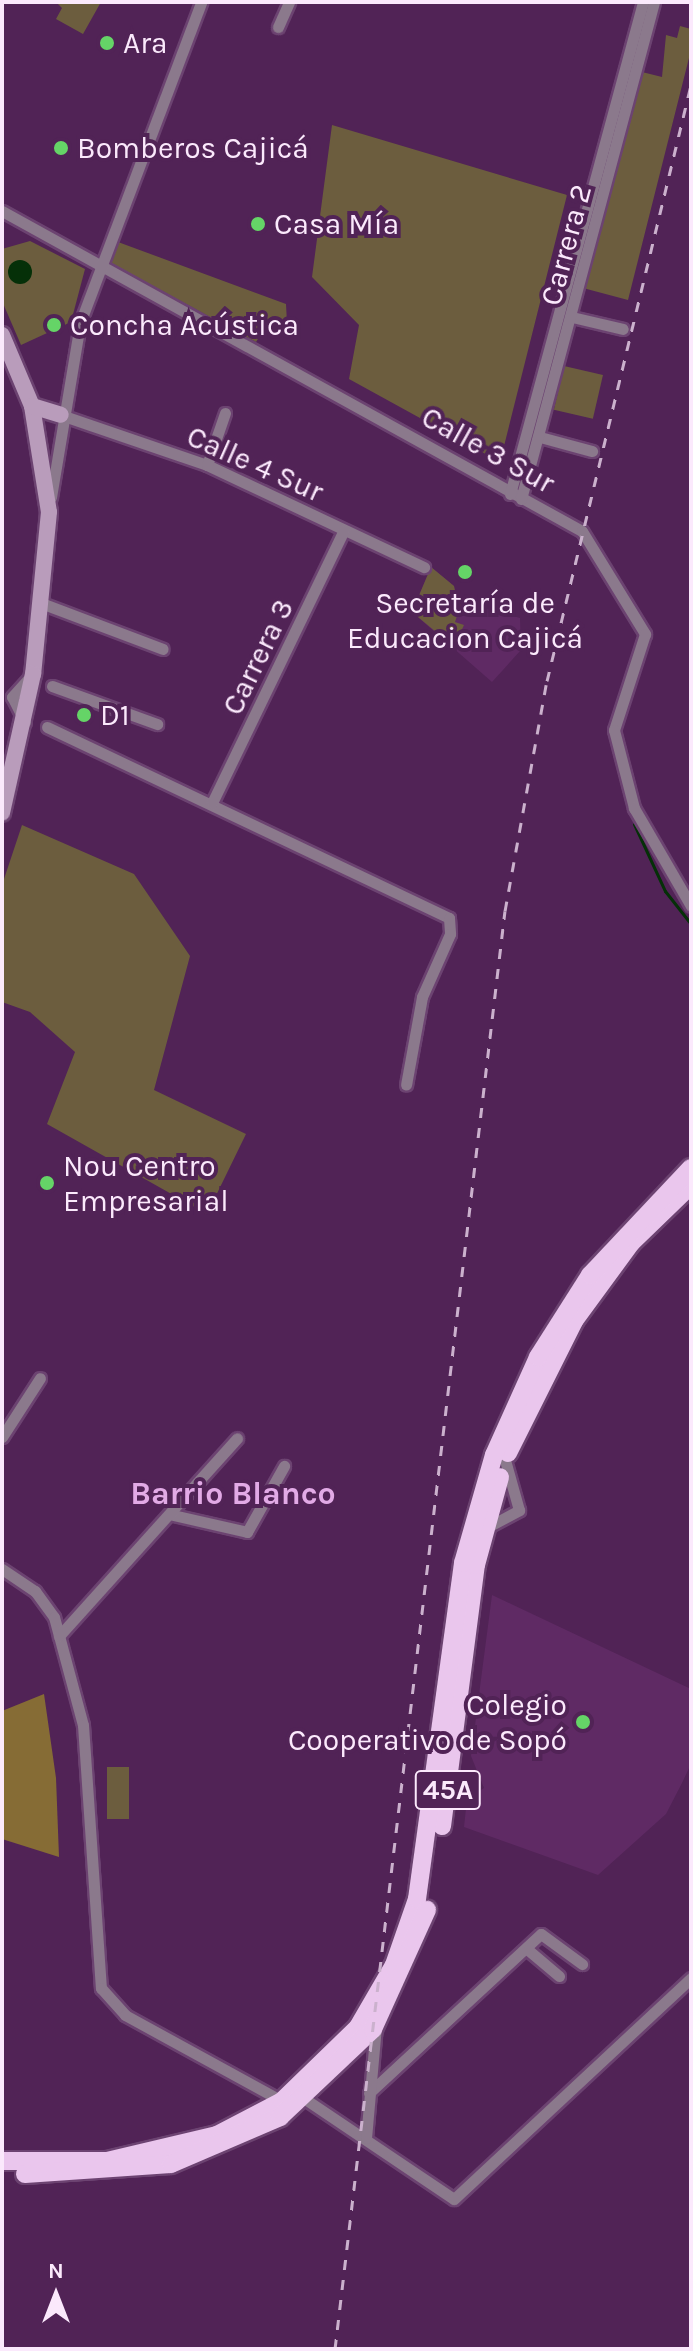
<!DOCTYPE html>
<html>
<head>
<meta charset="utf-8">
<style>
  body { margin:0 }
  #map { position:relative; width:693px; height:2351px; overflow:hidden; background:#512356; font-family:Karla,sans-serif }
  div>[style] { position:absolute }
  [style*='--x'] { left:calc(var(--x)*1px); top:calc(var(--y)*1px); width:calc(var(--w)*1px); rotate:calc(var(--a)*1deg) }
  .built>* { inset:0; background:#5f2a64 }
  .green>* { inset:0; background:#6c5d3e; transform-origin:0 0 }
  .forest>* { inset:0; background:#866c35 }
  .water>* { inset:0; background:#053008 }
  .round { border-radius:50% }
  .stream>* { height:3px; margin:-1.5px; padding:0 1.5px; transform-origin:1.5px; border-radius:1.5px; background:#053008 }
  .roads { filter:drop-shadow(2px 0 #6c4371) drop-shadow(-2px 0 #6c4371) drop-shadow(0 2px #6c4371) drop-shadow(0 -2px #6c4371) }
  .minor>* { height:11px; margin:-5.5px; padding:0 5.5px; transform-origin:5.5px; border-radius:5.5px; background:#8b798c }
  .secondary>* { height:16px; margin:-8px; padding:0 8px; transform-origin:8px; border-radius:8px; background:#b99cbb }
  .trunk>* { height:18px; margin:-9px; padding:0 9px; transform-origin:9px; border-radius:9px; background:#eac6ed }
  .rail>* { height:3px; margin-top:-1.5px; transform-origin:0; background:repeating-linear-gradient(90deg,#cbb1cd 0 10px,transparent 0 20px) }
  .dots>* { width:22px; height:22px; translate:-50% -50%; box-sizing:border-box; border:4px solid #512356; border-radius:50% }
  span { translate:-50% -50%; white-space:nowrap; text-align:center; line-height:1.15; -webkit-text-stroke:8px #512356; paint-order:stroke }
  .shield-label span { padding:2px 6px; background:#512356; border:2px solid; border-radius:6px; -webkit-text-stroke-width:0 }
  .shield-label { font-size:28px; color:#fbe9fc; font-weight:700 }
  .poi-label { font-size:30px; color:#fbe9fc }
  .left { translate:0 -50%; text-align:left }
  .right { translate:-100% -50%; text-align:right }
  .street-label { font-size:30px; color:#fbe9fc }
  .neighbourhood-label { font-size:32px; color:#e2aae6; font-weight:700 }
  .frame { position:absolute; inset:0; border:4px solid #fbe9fc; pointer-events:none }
  .north { position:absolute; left:16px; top:2255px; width:80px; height:80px; -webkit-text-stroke:6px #512356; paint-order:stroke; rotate:0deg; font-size:22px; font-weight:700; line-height:32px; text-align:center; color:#fbe9fc }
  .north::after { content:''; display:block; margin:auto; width:28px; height:36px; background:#fbe9fc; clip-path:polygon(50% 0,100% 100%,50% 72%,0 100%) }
</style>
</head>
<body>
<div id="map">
  <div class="built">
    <i style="clip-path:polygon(431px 567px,454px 586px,457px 600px,520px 618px,521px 650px,492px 682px,412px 612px)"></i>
    <i style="clip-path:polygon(492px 1595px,691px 1689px,691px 1764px,682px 1783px,666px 1814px,598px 1875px,464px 1827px,467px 1799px,484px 1788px,471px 1756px)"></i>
  </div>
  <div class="green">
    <i style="clip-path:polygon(101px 2px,83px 34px,56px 19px,62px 8px,56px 2px)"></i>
    <i style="clip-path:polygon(680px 26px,691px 29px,691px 50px,628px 300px,583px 288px,642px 72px,662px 77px,666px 35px,677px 38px)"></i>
    <i style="clip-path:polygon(332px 125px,567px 195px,500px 462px,349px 379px,359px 325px,312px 277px)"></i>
    <i style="clip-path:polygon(30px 241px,85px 269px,71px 322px,21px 345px,2px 301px,2px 249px)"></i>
    <i style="clip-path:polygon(118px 242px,286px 304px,287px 323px,272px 317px,256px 342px,109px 262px)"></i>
    <i style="left:564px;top:366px;width:40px;height:45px;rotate:13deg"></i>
    <i style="clip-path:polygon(431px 567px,454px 586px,457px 600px,485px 608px,479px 616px,459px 610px,455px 622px,464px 625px,454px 647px,412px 612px)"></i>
    <i style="clip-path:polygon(22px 825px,134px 874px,190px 956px,154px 1090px,246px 1134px,207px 1214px,47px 1124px,75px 1052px,30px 1012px,2px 1002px,2px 885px)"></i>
    <i style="left:107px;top:1767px;width:22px;height:52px"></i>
  </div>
  <div class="forest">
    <i style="clip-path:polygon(44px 1694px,56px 1778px,59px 1857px,2px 1839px,2px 1711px)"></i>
  </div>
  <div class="water">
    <i class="round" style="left:8px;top:260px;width:24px;height:24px"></i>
  </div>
  <div class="stream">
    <i style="--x:634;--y:824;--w:74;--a:65.2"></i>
    <i style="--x:665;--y:891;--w:42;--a:51.8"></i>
  </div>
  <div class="roads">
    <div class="minor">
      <i style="--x:278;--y:27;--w:27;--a:-66"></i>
      <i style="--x:2;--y:211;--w:662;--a:28.89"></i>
      <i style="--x:582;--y:531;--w:121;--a:58.5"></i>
      <i style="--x:645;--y:634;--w:101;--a:107.9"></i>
      <i style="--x:614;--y:730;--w:81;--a:75.6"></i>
      <i style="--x:634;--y:808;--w:113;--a:59.8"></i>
      <i style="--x:572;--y:317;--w:52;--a:13.2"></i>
      <i style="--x:61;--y:415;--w:154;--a:18.9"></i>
      <i style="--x:207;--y:465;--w:240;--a:25.2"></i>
      <i style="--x:540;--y:437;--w:54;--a:15.1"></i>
      <i style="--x:207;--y:465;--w:55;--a:-70.9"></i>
      <i style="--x:510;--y:494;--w:510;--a:-74.87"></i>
      <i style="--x:51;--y:497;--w:176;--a:-80.5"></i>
      <i style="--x:80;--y:323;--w:343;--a:-69.3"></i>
      <i style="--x:521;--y:499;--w:514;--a:-75.02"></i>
      <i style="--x:41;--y:603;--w:130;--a:20.7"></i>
      <i style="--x:52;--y:686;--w:112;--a:19.9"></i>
      <i style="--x:25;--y:722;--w:28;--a:-117"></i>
      <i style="--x:12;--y:697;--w:31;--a:-48"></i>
      <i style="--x:47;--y:727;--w:445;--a:25.4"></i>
      <i style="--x:449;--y:918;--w:16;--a:86"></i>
      <i style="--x:450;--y:934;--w:69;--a:114"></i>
      <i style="--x:422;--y:997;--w:89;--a:100.3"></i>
      <i style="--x:212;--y:803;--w:303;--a:-64.2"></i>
      <i style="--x:2;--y:1437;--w:70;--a:-57.2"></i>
      <i style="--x:505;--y:1460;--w:52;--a:74.4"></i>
      <i style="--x:173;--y:1515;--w:76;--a:12.9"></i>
      <i style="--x:247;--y:1532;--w:76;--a:-60.7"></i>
      <i style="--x:484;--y:1529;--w:40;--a:-28"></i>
      <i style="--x:2;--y:1569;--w:40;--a:34"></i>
      <i style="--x:35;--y:1591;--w:32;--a:54"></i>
      <i style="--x:54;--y:1617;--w:112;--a:75"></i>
      <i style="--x:83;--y:1725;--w:264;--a:86.1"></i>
      <i style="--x:101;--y:1988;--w:36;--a:48"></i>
      <i style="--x:125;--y:2015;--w:179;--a:28.7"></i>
      <i style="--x:59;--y:1636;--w:266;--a:-48"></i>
      <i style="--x:527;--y:1949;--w:42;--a:40.2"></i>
      <i style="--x:369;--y:2093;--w:234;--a:-42.8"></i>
      <i style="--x:541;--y:1934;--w:51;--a:36.2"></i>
      <i style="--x:305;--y:2099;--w:179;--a:33.9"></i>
      <i style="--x:454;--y:2199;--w:324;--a:-43"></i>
      <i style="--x:366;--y:2138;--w:111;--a:-84.9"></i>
    </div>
    <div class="secondary">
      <i style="--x:2;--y:335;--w:77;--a:67.1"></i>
      <i style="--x:32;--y:406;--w:107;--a:80.9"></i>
      <i style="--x:49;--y:512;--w:163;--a:95.6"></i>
      <i style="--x:33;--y:674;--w:142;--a:102.6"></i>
      <i style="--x:32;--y:406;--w:30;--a:17"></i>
    </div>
    <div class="trunk">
      <i style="--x:508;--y:1453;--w:148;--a:-63.4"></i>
      <i style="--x:574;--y:1321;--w:97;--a:-53.8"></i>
      <i style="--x:631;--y:1243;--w:83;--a:-44"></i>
      <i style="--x:442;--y:1826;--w:263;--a:-82.6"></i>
      <i style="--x:476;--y:1565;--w:91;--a:-74.7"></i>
      <i style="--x:2;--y:2161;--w:105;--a:0"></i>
      <i style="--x:107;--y:2161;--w:113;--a:-13.3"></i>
      <i style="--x:217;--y:2135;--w:73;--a:-27.6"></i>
      <i style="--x:282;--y:2101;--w:106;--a:-44.2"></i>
      <i style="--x:358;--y:2027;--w:72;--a:-59.9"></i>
      <i style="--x:394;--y:1965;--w:70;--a:-70.8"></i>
      <i style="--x:417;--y:1899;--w:339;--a:-82.2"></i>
      <i style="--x:463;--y:1563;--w:112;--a:-74"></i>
      <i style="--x:494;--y:1455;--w:107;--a:-65.8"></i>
      <i style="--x:538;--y:1357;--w:97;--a:-57.6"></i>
      <i style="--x:590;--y:1275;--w:147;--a:-46.7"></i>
      <i style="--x:25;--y:2174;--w:146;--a:-3.9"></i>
      <i style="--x:171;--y:2164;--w:119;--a:-23.3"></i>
      <i style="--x:280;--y:2117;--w:128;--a:-43.4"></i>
      <i style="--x:373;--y:2029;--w:131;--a:-65.6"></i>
    </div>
  </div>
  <div class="rail">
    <i style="--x:335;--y:2349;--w:1448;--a:-83.26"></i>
    <i style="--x:505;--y:911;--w:234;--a:-79.7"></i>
    <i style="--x:547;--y:681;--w:613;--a:-76.42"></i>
  </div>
  <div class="dots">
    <i style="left:107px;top:43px;background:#65d467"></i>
    <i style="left:61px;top:148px;background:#65d467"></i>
    <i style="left:258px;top:224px;background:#65d467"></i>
    <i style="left:54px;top:325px;background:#65d467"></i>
    <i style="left:465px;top:572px;background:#65d467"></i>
    <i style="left:84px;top:715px;background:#65d467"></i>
    <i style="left:47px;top:1183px;background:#65d467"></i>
    <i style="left:583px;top:1722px;background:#65d467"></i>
  </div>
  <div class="shield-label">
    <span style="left:448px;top:1790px">45A</span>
  </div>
  <div class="poi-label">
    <span class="left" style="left:123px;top:43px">Ara</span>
    <span class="left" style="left:77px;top:148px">Bomberos Cajicá</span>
    <span class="left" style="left:274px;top:224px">Casa Mía</span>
    <span class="left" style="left:70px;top:325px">Concha Acústica</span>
    <span style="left:465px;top:620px">Secretaría de<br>Educacion Cajicá</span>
    <span class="left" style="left:100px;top:715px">D1</span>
    <span class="left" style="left:63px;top:1183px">Nou Centro<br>Empresarial</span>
    <span class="right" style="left:567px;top:1722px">Colegio<br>Cooperativo de Sopó</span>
  </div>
  <div class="street-label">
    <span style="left:566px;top:245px;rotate:-75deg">Carrera 2</span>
    <span style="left:488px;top:450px;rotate:29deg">Calle 3 Sur</span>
    <span style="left:255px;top:464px;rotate:24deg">Calle 4 Sur</span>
    <span style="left:258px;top:657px;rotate:-64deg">Carrera 3</span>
  </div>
  <div class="neighbourhood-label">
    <span style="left:233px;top:1494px">Barrio Blanco</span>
  </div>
  <div class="frame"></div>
  <div class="north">N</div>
</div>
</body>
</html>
